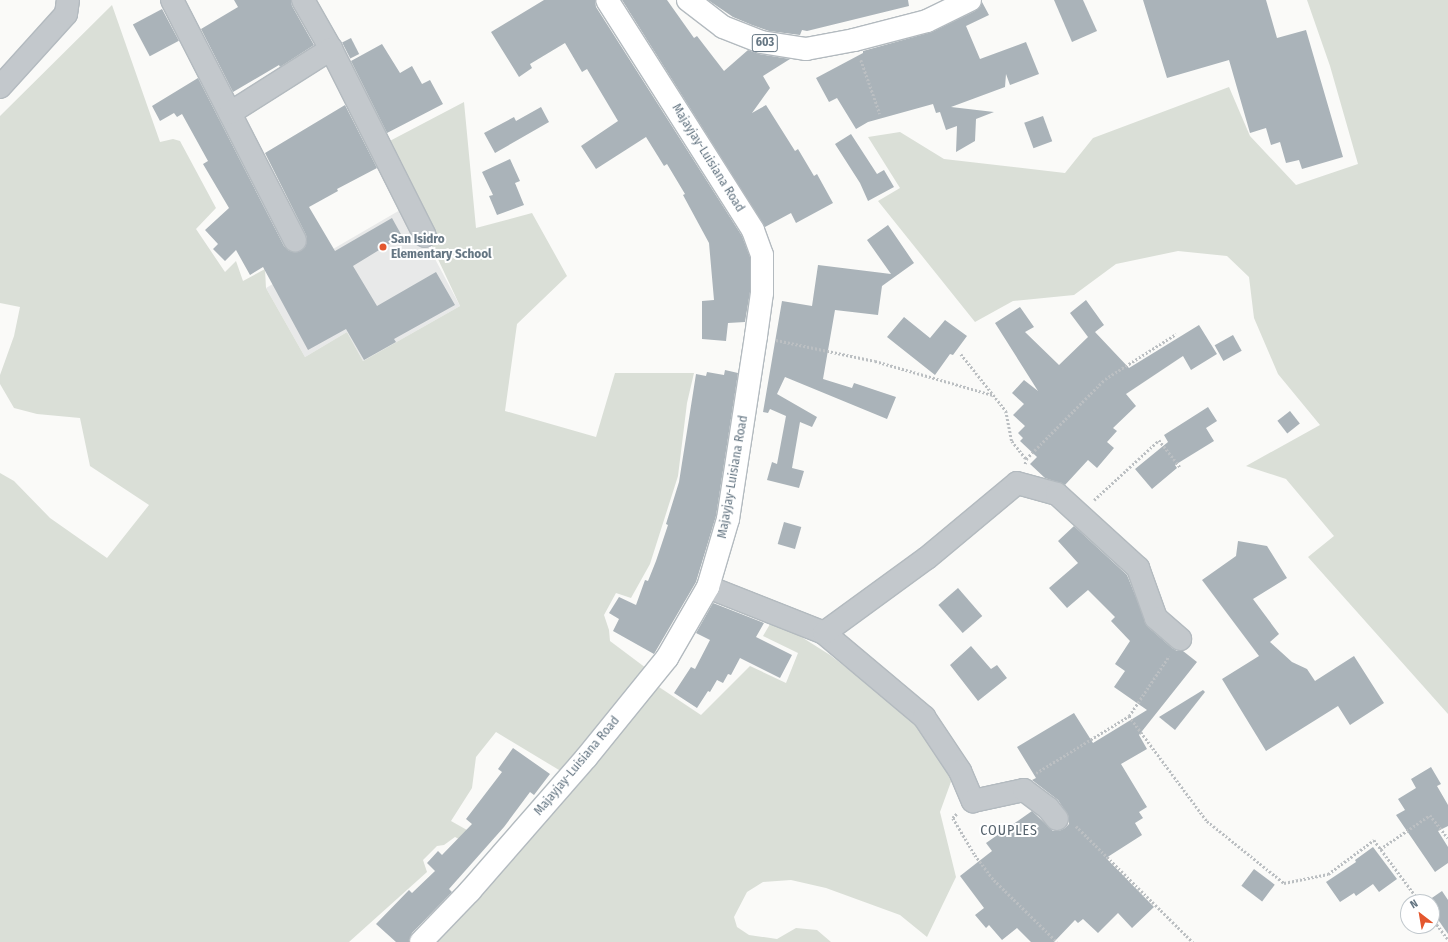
<!DOCTYPE html>
<html>
<head>
<meta charset="utf-8">
<style>
  body { margin:0 }
  #map { position:relative; width:1448px; height:942px; overflow:hidden; background:#fafaf8; font-family:"Fira Sans Condensed",sans-serif }
  div>[style] { position:absolute }
  [style*='--x'] { left:calc(var(--x)*1px); top:calc(var(--y)*1px); width:calc(var(--w)*1px); rotate:calc(var(--a)*1deg) }
  .built>* { inset:0; background:#e8e9e9 }
  .green>* { inset:0; background:#dadfd7 }
  .building>* { inset:0; background:#aab3b9; transform-origin:0 0 }
  .path>* { height:2.5px; margin-top:-1.25px; transform-origin:0; background:repeating-linear-gradient(90deg,#bbbfc2 0 2px,transparent 0 4px) }
  .roads { filter:drop-shadow(1px 0 #b3babf) drop-shadow(-1px 0 #b3babf) drop-shadow(0 1px #b3babf) drop-shadow(0 -1px #b3babf) }
  .street>* { height:22px; margin:-11px; padding:0 11px; transform-origin:11px; border-radius:11px; background:#c3c8cc }
  .secondary>* { height:22px; margin:-11px; padding:0 11px; transform-origin:11px; border-radius:11px; background:#fff }
  .primary>* { height:22px; margin:-11px; padding:0 11px; transform-origin:11px; border-radius:11px; background:#fff }
  .dots>* { width:11px; height:11px; translate:-50% -50%; box-sizing:border-box; border:2px solid #fff; border-radius:50% }
  span { translate:-50% -50%; white-space:nowrap; text-align:center; line-height:1.15; -webkit-text-stroke:4px #fff; paint-order:stroke }
  .shield-label span { padding:1px 3px; background:#fff; border:1px solid; border-radius:3px; -webkit-text-stroke-width:0 }
  .shield-label { font-size:12px; color:#657683; font-weight:700 }
  .street-label { font-size:13px; color:#657683 }
  .poi-label { font-size:13px; color:#657683; font-weight:700 }
  .left { translate:0 -50%; text-align:left }
  .neighbourhood-label { font-size:14px; color:#57646e; letter-spacing:1px }
  .north { position:absolute; left:1400px; top:894px; width:40px; height:40px; box-sizing:border-box; background:#fff; border:1px solid #c1c8cd; border-radius:50%; rotate:329deg; font-size:11px; font-weight:700; line-height:16px; text-align:center; color:#657683 }
  .north::after { content:''; display:block; margin:auto; width:14px; height:18px; background:#e4572e; clip-path:polygon(50% 0,100% 100%,50% 72%,0 100%) }
</style>
</head>
<body>
<div id="map">
  <div class="built">
    <i style="clip-path:polygon(407px 206px,460px 306px,363px 361px,347px 332px,305px 357px,266px 288px)"></i>
  </div>
  <div class="green">
    <i style="clip-path:polygon(1307px 0,1448px 0,1448px 714px,1308px 557px,1334px 536px,1286px 479px,1246px 466px,1320px 425px,1278px 374px,1254px 318px,1249px 277px,1227px 256px,1178px 251px,1116px 264px,1074px 295px,1013px 301px,975px 322px,878px 201px,900px 188px,868px 137px,900px 132px,944px 159px,1065px 173px,1093px 138px,1229px 87px,1250px 136px,1296px 185px,1358px 164px,1330px 66px)"></i>
    <i style="clip-path:polygon(112px 5px,160px 142px,173px 139px,180px 141px,216px 208px,196px 229px,225px 272px,236px 261px,243px 281px,265px 269px,266px 288px,305px 357px,347px 332px,363px 361px,460px 306px,384px 144px,464px 102px,476px 228px,532px 213px,567px 276px,517px 324px,505px 411px,596px 437px,615px 373px,694px 373px,687px 403px,678px 476px,650px 564px,631px 598px,616px 593px,604px 615px,609px 630px,610px 641px,650px 671px,564px 773px,496px 732px,476px 757px,472px 788px,451px 821px,467px 830px,461px 840px,455px 837px,444px 845px,437px 846px,423px 860px,427px 872px,349px 942px,0 942px,0 473px,14px 481px,50px 518px,107px 558px,149px 505px,90px 466px,80px 418px,37px 414px,14px 408px,0 384px,0 375px,14px 336px,20px 307px,0 303px,0 116px)"></i>
    <i style="clip-path:polygon(773px 619px,830px 655px,914px 720px,952px 779px,940px 812px,956px 877px,927px 937px,900px 915px,826px 888px,791px 880px,763px 882px,747px 892px,734px 917px,737px 927px,749px 935px,777px 939px,796px 928px,817px 930px,831px 942px,434px 942px,534px 831px,659px 687px,701px 715px,750px 666px,786px 683px,798px 653px,763px 636px)"></i>
  </div>
  <div class="building">
    <i style="clip-path:polygon(234px 0,291px 0,292px 6px,314px 45px,280px 67px,279px 65px,233px 92px,201px 29px,238px 7px)"></i>
    <i style="clip-path:polygon(544px 0,595px 0,596px 7px,742px 236px,750px 257px,750px 292px,745px 322px,728px 323px,726px 341px,702px 339px,702px 301px,714px 300px,709px 243px,683px 195px,685px 194px,667px 164px,664px 166px,646px 137px,596px 169px,581px 146px,618px 121px,587px 69px,582px 72px,565px 43px,530px 64px,532px 68px,519px 77px,491px 32px)"></i>
    <i style="clip-path:polygon(622px 0,667px 0,694px 38px,697px 36px,724px 71px,748px 50px,759px 54px,790px 59px,763px 76px,770px 88px,752px 113px,766px 105px,795px 151px,798px 149px,814px 176px,817px 174px,833px 203px,796px 223px,791px 213px,765px 227px)"></i>
    <i style="clip-path:polygon(708px 0,908px 0,909px 6px,807px 31px,802px 30px,800px 35px,769px 31px,752px 25px,733px 17px)"></i>
    <i style="clip-path:polygon(1054px 0,1083px 0,1097px 31px,1072px 42px)"></i>
    <i style="clip-path:polygon(1143px 0,1266px 0,1277px 38px,1306px 30px,1343px 157px,1302px 169px,1299px 160px,1286px 163px,1280px 142px,1271px 145px,1266px 128px,1250px 133px,1229px 60px,1167px 78px)"></i>
    <i style="clip-path:polygon(982px 2px,989px 15px,966px 26px,980px 59px,1026px 42px,1039px 74px,1010px 85px,1006px 74px,1005px 87px,951px 107px,994px 112px,976px 119px,975px 141px,956px 152px,957px 126px,946px 130px,940px 112px,936px 113px,933px 104px,868px 122px,856px 129px,837px 98px,829px 102px,816px 78px,863px 53px,863px 51px,932px 32px,975px 11px,980px 7px)"></i>
    <i style="left:162px;top:9px;width:36px;height:33px;rotate:62deg"></i>
    <i style="left:351px;top:38px;width:18px;height:10px;rotate:63deg"></i>
    <i style="clip-path:polygon(382px 44px,400px 73px,412px 66px,422px 84px,430px 80px,443px 104px,387px 133px,351px 61px)"></i>
    <i style="clip-path:polygon(198px 78px,284px 246px,288px 250px,294px 252px,300px 251px,305px 247px,307px 241px,306px 235px,265px 153px,345px 105px,377px 168px,337px 189px,338px 191px,309px 207px,335px 251px,392px 218px,402px 236px,353px 266px,377px 306px,436px 272px,455px 305px,394px 339px,396px 342px,364px 360px,346px 329px,308px 350px,263px 267px,250px 275px,236px 250px,225px 261px,213px 249px,218px 244px,205px 230px,229px 208px,203px 164px,208px 161px,182px 114px,177px 117px,174px 113px,160px 121px,152px 106px)"></i>
    <i style="clip-path:polygon(541px 107px,549px 122px,495px 153px,484px 133px,514px 117px,516px 121px)"></i>
    <i style="left:1043px;top:116px;width:27px;height:20px;rotate:70deg"></i>
    <i style="clip-path:polygon(851px 134px,877px 174px,884px 170px,894px 187px,868px 201px,860px 183px,835px 144px)"></i>
    <i style="clip-path:polygon(510px 159px,520px 181px,515px 183px,524px 205px,497px 215px,489px 196px,493px 195px,482px 172px)"></i>
    <i style="clip-path:polygon(888px 225px,914px 263px,882px 286px,878px 315px,835px 310px,823px 379px,852px 388px,854px 383px,896px 397px,887px 419px,785px 377px,777px 394px,817px 417px,812px 427px,800px 422px,792px 468px,804px 471px,799px 488px,767px 480px,772px 462px,777px 464px,786px 416px,770px 409px,768px 413px,763px 412px,782px 301px,812px 306px,818px 265px,891px 274px,867px 240px)"></i>
    <i style="clip-path:polygon(1086px 300px,1104px 325px,1095px 332px,1129px 368px,1199px 325px,1217px 354px,1191px 370px,1183px 356px,1126px 394px,1136px 406px,1113px 428px,1117px 431px,1107px 442px,1114px 448px,1097px 468px,1088px 460px,1065px 485px,1045px 478px,1030px 464px,1037px 457px,1020px 441px,1023px 438px,1018px 433px,1025px 426px,1013px 415px,1024px 404px,1012px 393px,1024px 380px,1038px 391px,995px 323px,1020px 307px,1034px 327px,1025px 332px,1059px 365px,1088px 337px,1070px 313px)"></i>
    <i style="clip-path:polygon(904px 317px,930px 338px,945px 320px,967px 336px,953px 355px,950px 354px,935px 375px,887px 337px)"></i>
    <i style="left:1233px;top:335px;width:18px;height:21px;rotate:61deg"></i>
    <i style="clip-path:polygon(725px 370px,738px 373px,716px 516px,696px 582px,654px 654px,613px 631px,619px 619px,609px 613px,619px 597px,636px 605px,645px 580px,648px 581px,656px 561px,668px 525px,666px 524px,679px 482px,696px 374px,706px 376px,707px 372px,724px 375px)"></i>
    <i style="clip-path:polygon(1208px 407px,1217px 421px,1206px 428px,1214px 441px,1175px 465px,1177px 468px,1152px 489px,1135px 469px,1168px 442px,1164px 435px)"></i>
    <i style="left:1290px;top:411px;width:16px;height:16px;rotate:52deg"></i>
    <i style="left:784px;top:522px;width:18px;height:23px;rotate:16deg"></i>
    <i style="clip-path:polygon(1074px 526px,1127px 575px,1148px 627px,1172px 648px,1177px 651px,1183px 651px,1197px 662px,1139px 735px,1147px 749px,1121px 764px,1147px 807px,1139px 812px,1143px 818px,1135px 823px,1142px 835px,1106px 858px,1154px 907px,1132px 928px,1118px 913px,1098px 933px,1083px 919px,1078px 923px,1075px 920px,1054px 942px,1031px 942px,1017px 928px,1002px 940px,989px 925px,986px 928px,975px 915px,984px 908px,960px 876px,992px 851px,986px 843px,1032px 811px,1053px 831px,1059px 831px,1065px 828px,1069px 824px,1069px 817px,1058px 800px,1032px 780px,1036px 778px,1017px 747px,1074px 713px,1093px 743px,1147px 710px,1114px 687px,1125px 671px,1115px 664px,1130px 641px,1111px 621px,1115px 617px,1088px 590px,1067px 608px,1049px 588px,1078px 563px,1058px 541px)"></i>
    <i style="clip-path:polygon(1238px 541px,1267px 546px,1287px 578px,1253px 599px,1279px 634px,1270px 642px,1292px 662px,1307px 669px,1315px 681px,1354px 656px,1384px 703px,1350px 725px,1338px 706px,1266px 751px,1222px 679px,1259px 656px,1202px 580px,1236px 556px)"></i>
    <i style="left:958px;top:588px;width:37px;height:26px;rotate:49deg"></i>
    <i style="clip-path:polygon(713px 603px,764px 623px,756px 637px,792px 655px,780px 678px,740px 658px,731px 675px,728px 674px,723px 683px,717px 680px,710px 692px,708px 691px,697px 708px,674px 693px,691px 667px,695px 669px,710px 640px,696px 633px)"></i>
    <i style="clip-path:polygon(971px 646px,991px 669px,997px 665px,1007px 678px,978px 701px,950px 665px)"></i>
    <i style="clip-path:polygon(1203px 690px,1205px 692px,1175px 730px,1159px 717px)"></i>
    <i style="clip-path:polygon(513px 748px,550px 774px,534px 795px,530px 792px,504px 827px,449px 889px,452px 892px,412px 933px,409px 942px,396px 942px,376px 924px,409px 890px,412px 893px,435px 871px,427px 863px,438px 851px,442px 855px,472px 824px,466px 819px,502px 772px,498px 769px)"></i>
    <i style="clip-path:polygon(1431px 767px,1441px 784px,1437px 786px,1448px 805px,1448px 826px,1438px 831px,1448px 847px,1448px 863px,1435px 872px,1396px 815px,1405px 810px,1398px 799px,1416px 788px,1411px 779px)"></i>
    <i style="clip-path:polygon(1373px 847px,1397px 879px,1379px 892px,1373px 884px,1356px 896px,1354px 893px,1340px 902px,1326px 882px,1356px 862px,1355px 860px)"></i>
    <i style="left:1254px;top:869px;width:26px;height:21px;rotate:37deg"></i>
    <i style="clip-path:polygon(1442px 891px,1448px 900px,1448px 934px,1432px 911px,1432px 902px,1426px 902px)"></i>
  </div>
  <div class="path">
    <i style="--x:861;--y:60;--w:57;--a:70.6"></i>
    <i style="--x:776;--y:340;--w:101;--a:12"></i>
    <i style="--x:875;--y:361;--w:123;--a:16.1"></i>
    <i style="--x:961;--y:354;--w:73;--a:51.7"></i>
    <i style="--x:1006;--y:411;--w:31;--a:79"></i>
    <i style="--x:1012;--y:441;--w:23;--a:52"></i>
    <i style="--x:1025;--y:464;--w:5;--a:-79"></i>
    <i style="--x:1026;--y:459;--w:112;--a:-45.4"></i>
    <i style="--x:1105;--y:379;--w:84;--a:-32.4"></i>
    <i style="--x:1094;--y:500;--w:88;--a:-42.7"></i>
    <i style="--x:1159;--y:440;--w:34;--a:52"></i>
    <i style="--x:1129;--y:716;--w:131;--a:53.4"></i>
    <i style="--x:1207;--y:821;--w:99;--a:38.8"></i>
    <i style="--x:1284;--y:883;--w:45;--a:-11.6"></i>
    <i style="--x:1328;--y:874;--w:57;--a:-36.5"></i>
    <i style="--x:1374;--y:840;--w:77;--a:53.4"></i>
    <i style="--x:1036;--y:773;--w:109;--a:-31.5"></i>
    <i style="--x:1129;--y:716;--w:72;--a:-56.3"></i>
    <i style="--x:957;--y:814;--w:6;--a:135"></i>
    <i style="--x:953;--y:818;--w:43;--a:59.3"></i>
    <i style="--x:975;--y:855;--w:31;--a:53"></i>
    <i style="--x:994;--y:880;--w:88;--a:44.5"></i>
    <i style="--x:1076;--y:826;--w:165;--a:44.8"></i>
    <i style="--x:1380;--y:849;--w:60;--a:-34.2"></i>
    <i style="--x:1430;--y:815;--w:29;--a:52"></i>
    <i style="--x:1432;--y:918;--w:26;--a:53"></i>
  </div>
  <div class="roads">
    <div class="street">
      <i style="--x:172;--y:0;--w:270;--a:62.9"></i>
      <i style="--x:303;--y:0;--w:56;--a:60.3"></i>
      <i style="--x:331;--y:49;--w:209;--a:63.3"></i>
      <i style="--x:0;--y:87;--w:98;--a:-47.9"></i>
      <i style="--x:66;--y:14;--w:14;--a:-82"></i>
      <i style="--x:230;--y:113;--w:120;--a:-32.4"></i>
      <i style="--x:708;--y:587;--w:125;--a:21.6"></i>
      <i style="--x:824;--y:633;--w:131;--a:40"></i>
      <i style="--x:924;--y:717;--w:65;--a:56.3"></i>
      <i style="--x:960;--y:771;--w:33;--a:67"></i>
      <i style="--x:973;--y:801;--w:52;--a:-12.2"></i>
      <i style="--x:1024;--y:790;--w:30;--a:37"></i>
      <i style="--x:1048;--y:808;--w:14;--a:51"></i>
      <i style="--x:824;--y:633;--w:127;--a:-36.1"></i>
      <i style="--x:927;--y:558;--w:117;--a:-39.8"></i>
      <i style="--x:1017;--y:483;--w:41;--a:15.4"></i>
      <i style="--x:1057;--y:494;--w:110;--a:42.4"></i>
      <i style="--x:1138;--y:568;--w:53;--a:70.2"></i>
      <i style="--x:1156;--y:618;--w:32;--a:41"></i>
    </div>
    <div class="secondary">
      <i style="--x:421;--y:942;--w:71;--a:-46.1"></i>
      <i style="--x:470;--y:891;--w:176;--a:-48.9"></i>
      <i style="--x:586;--y:758;--w:129;--a:-51"></i>
      <i style="--x:667;--y:658;--w:82;--a:-60"></i>
      <i style="--x:708;--y:587;--w:71;--a:-73.6"></i>
      <i style="--x:728;--y:519;--w:185;--a:-81.3"></i>
      <i style="--x:756;--y:336;--w:43;--a:-82.1"></i>
      <i style="--x:762;--y:293;--w:38;--a:-90"></i>
      <i style="--x:762;--y:255;--w:27;--a:-110"></i>
      <i style="--x:753;--y:230;--w:272;--a:-122.4"></i>
    </div>
    <div class="primary">
      <i style="--x:688;--y:0;--w:44;--a:37.6"></i>
      <i style="--x:723;--y:27;--w:41;--a:21.5"></i>
      <i style="--x:761;--y:42;--w:46;--a:8.8"></i>
      <i style="--x:806;--y:49;--w:49;--a:-10.6"></i>
      <i style="--x:854;--y:40;--w:75;--a:-14.6"></i>
      <i style="--x:927;--y:21;--w:48;--a:-26"></i>
    </div>
  </div>
  <div class="dots">
    <i style="left:383px;top:247px;background:#e4572e"></i>
  </div>
  <div class="shield-label">
    <span style="left:765px;top:43px">603</span>
  </div>
  <div class="street-label">
    <span style="left:708px;top:158px;rotate:58deg">Majayjay-Luisiana Road</span>
    <span style="left:733px;top:477px;rotate:-80deg">Majayjay-Luisiana Road</span>
    <span style="left:577px;top:766px;rotate:-50deg">Majayjay-Luisiana Road</span>
  </div>
  <div class="poi-label">
    <span class="left" style="left:391px;top:247px">San Isidro<br>Elementary School</span>
  </div>
  <div class="neighbourhood-label">
    <span style="left:1009px;top:831px">COUPLES</span>
  </div>
  <div class="north">N</div>
</div>
</body>
</html>
